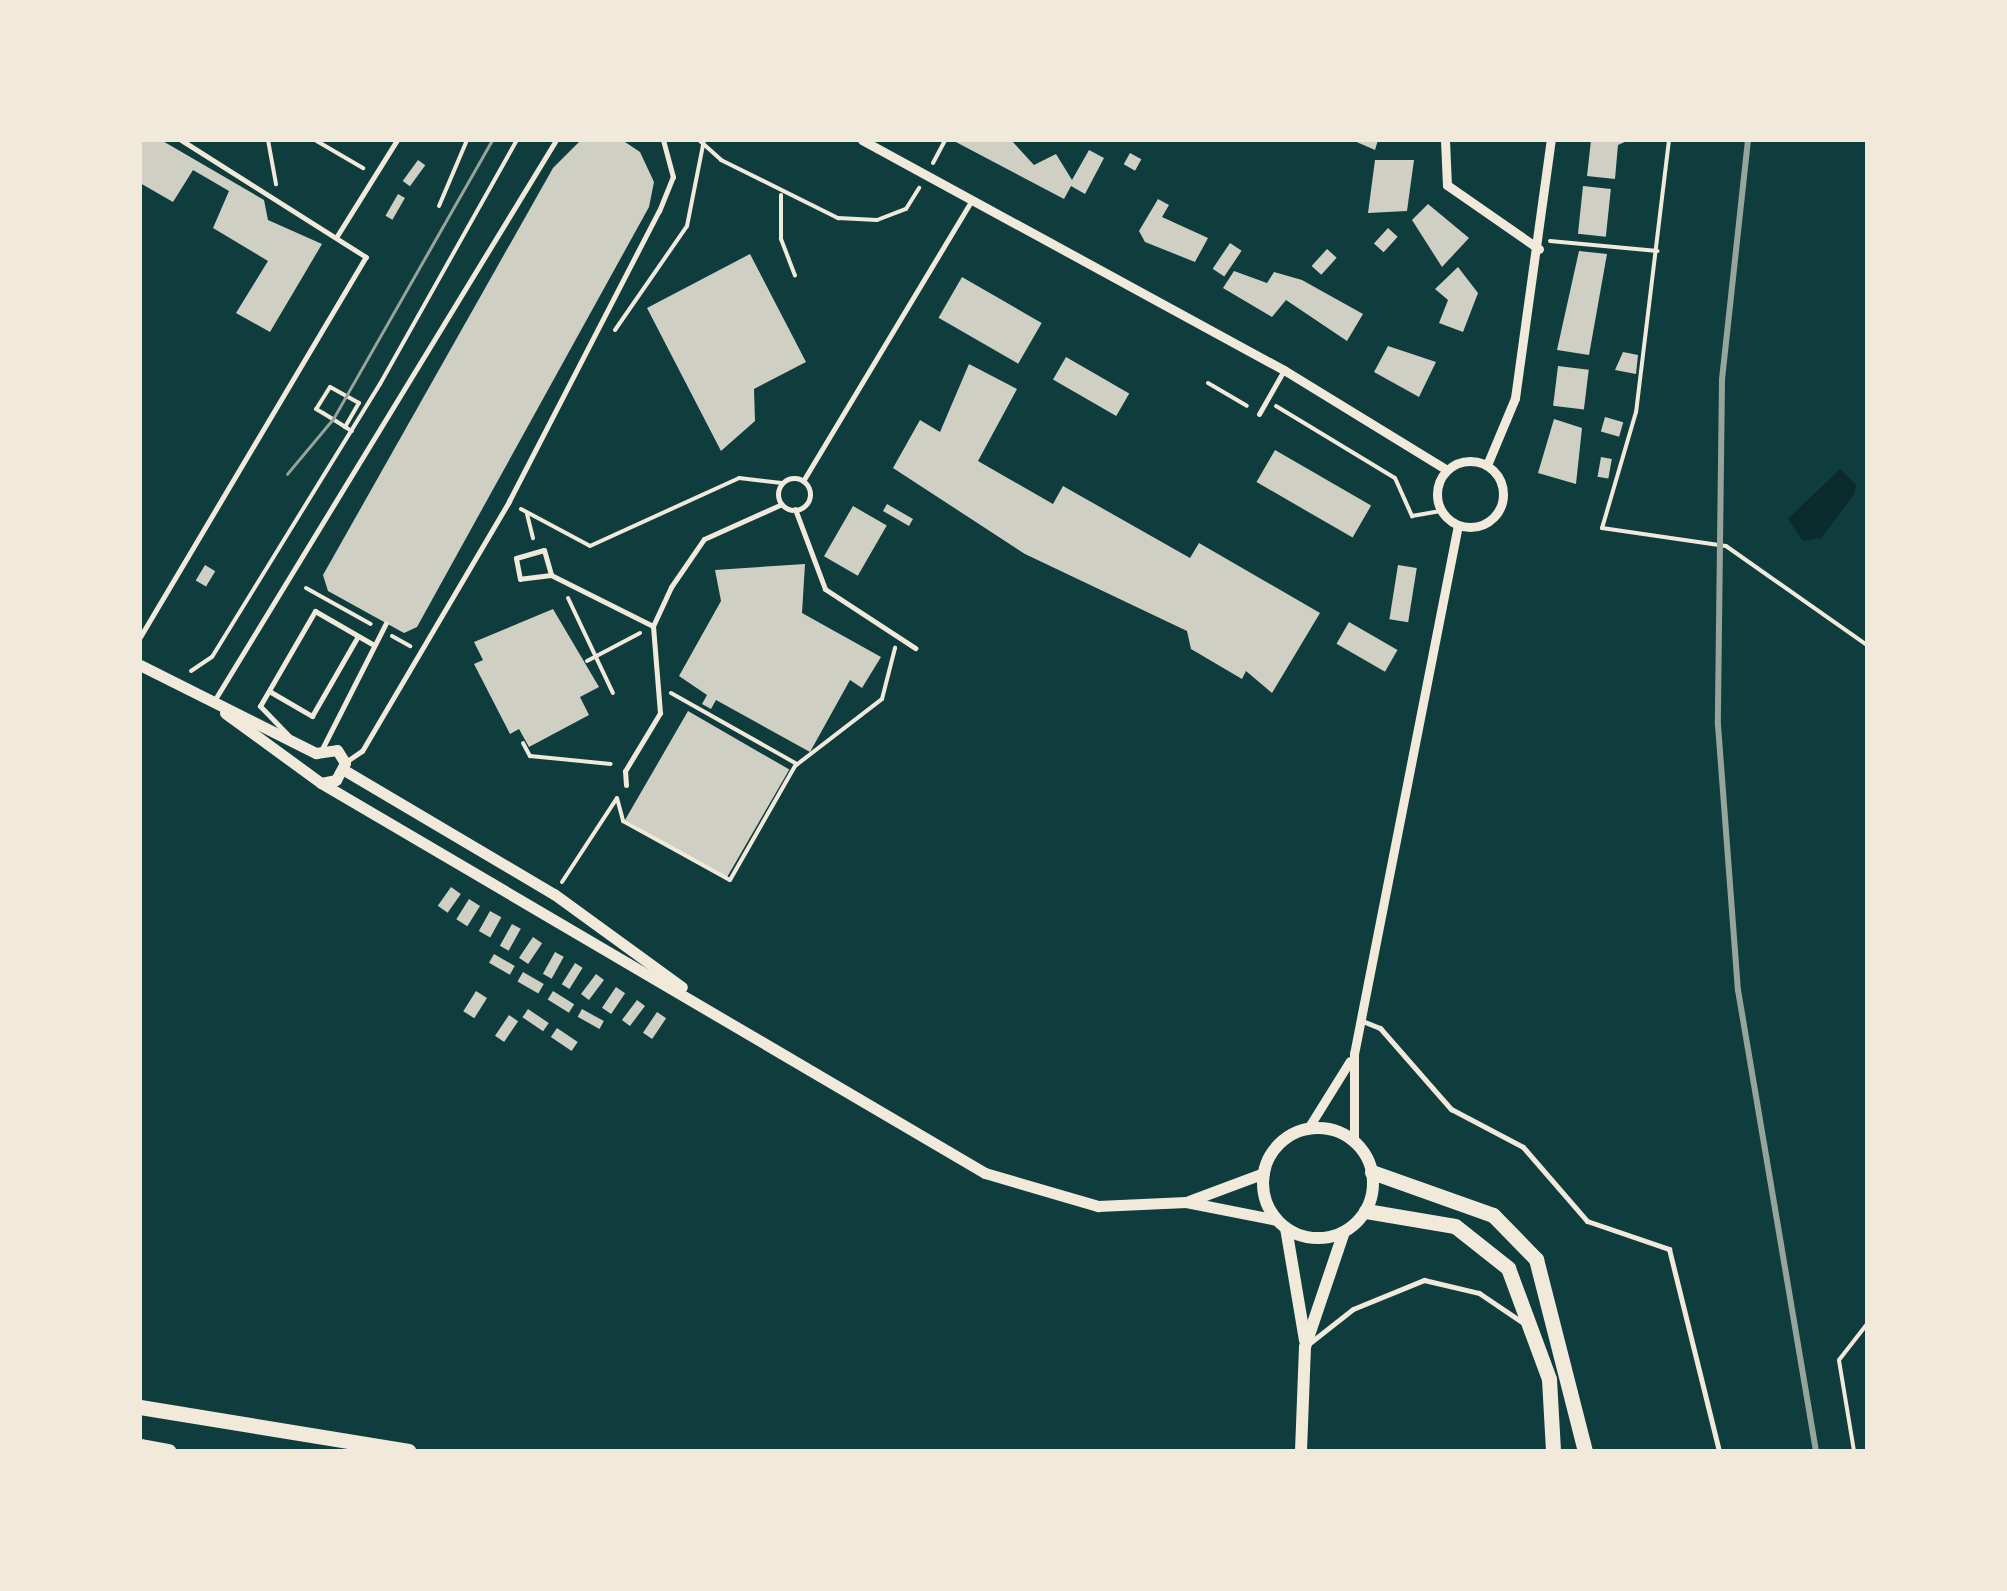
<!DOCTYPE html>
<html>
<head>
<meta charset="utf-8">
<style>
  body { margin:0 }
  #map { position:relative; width:2007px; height:1591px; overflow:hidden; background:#0f3d3e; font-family:"Titillium Web",sans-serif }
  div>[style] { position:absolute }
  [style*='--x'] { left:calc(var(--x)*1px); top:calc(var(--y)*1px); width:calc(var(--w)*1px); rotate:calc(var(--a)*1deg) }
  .water>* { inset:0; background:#0a2a2b }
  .building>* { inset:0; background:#cfcfc3; transform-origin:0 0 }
  .path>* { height:4px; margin:-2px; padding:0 2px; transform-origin:2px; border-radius:2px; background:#f1e9da }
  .service>* { height:5px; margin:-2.5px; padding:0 2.5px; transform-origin:2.5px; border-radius:2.5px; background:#f1e9da }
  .service>.ring { margin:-2.5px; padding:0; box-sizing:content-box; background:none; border:5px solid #f1e9da; border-radius:50% }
  .minor>* { height:9px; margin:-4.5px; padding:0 4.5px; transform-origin:4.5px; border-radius:4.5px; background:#f1e9da }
  .minor>.ring { margin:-4.5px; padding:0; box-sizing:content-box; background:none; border:9px solid #f1e9da; border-radius:50% }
  .tertiary>* { height:11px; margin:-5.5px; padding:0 5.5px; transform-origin:5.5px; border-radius:5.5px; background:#f1e9da }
  .secondary>* { height:12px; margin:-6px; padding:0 6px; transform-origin:6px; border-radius:6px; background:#f1e9da }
  .secondary>.ring { margin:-6px; padding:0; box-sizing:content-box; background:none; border:12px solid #f1e9da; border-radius:50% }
  .trunk>* { height:15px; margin:-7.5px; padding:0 7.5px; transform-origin:7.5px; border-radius:7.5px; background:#f1e9da }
  .tram>* { height:2.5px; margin:-1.25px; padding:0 1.25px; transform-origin:1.25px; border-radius:1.25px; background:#97a49c }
  .rail>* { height:6px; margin:-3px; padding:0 3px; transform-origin:3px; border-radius:3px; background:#97a49c }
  span { translate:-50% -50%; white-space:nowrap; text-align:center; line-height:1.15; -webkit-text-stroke:10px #f1e9da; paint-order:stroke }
  .frame { position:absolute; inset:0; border:142px solid #f1e9da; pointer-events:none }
</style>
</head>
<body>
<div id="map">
  <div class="water">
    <i style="clip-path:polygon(1840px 469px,1856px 485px,1853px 496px,1821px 538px,1803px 541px,1788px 519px)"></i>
  </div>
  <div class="building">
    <i style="clip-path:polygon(140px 140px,161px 140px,264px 200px,268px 220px,322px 244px,270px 332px,236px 313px,268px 261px,213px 228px,229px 191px,193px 170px,173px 202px,140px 183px)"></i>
    <i style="clip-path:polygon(581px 140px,622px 140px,640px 152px,654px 182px,649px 207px,417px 627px,404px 633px,328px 591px,323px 575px,553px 168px)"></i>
    <i style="clip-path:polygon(952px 140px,1011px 140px,1034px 165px,1056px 154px,1072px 180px,1089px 150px,1104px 158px,1085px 194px,1071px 186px,1064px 199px)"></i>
    <i style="clip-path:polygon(1352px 140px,1378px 140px,1375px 150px)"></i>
    <i style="clip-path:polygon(1591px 140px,1629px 140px,1618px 145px,1615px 179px,1587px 176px)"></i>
    <i style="left:1130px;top:153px;width:13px;height:13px;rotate:29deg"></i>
    <i style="left:418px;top:160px;width:9px;height:26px;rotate:36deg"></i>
    <i style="clip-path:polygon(1375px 160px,1414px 160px,1407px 211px,1368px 213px)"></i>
    <i style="left:1583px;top:186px;width:28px;height:48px;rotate:6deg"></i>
    <i style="left:398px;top:194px;width:8px;height:25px;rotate:30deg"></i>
    <i style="clip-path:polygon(1158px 199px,1169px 205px,1162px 217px,1208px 238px,1195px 262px,1145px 242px,1139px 231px)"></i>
    <i style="clip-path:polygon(1428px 204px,1469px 238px,1442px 267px,1412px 220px)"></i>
    <i style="left:1388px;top:228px;width:13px;height:21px;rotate:42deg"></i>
    <i style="left:1230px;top:243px;width:14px;height:31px;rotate:34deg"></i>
    <i style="left:1327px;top:249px;width:13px;height:23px;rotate:42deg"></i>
    <i style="clip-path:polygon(1579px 251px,1607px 254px,1589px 355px,1557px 350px)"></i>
    <i style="clip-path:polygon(750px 254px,806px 362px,754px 389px,755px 421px,721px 451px,647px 308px)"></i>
    <i style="clip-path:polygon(1458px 267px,1478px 293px,1463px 332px,1439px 323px,1448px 300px,1435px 289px)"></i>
    <i style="clip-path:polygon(1234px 271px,1267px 283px,1274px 272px,1302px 280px,1363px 314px,1347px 341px,1286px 300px,1272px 317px,1223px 288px)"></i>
    <i style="left:962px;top:277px;width:92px;height:47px;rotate:30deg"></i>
    <i style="clip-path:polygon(1388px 346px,1436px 362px,1419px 397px,1374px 372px)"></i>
    <i style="clip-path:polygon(1623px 352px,1638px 355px,1636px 374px,1615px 370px)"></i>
    <i style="left:1066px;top:357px;width:73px;height:26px;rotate:30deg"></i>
    <i style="clip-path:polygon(969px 364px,1017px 389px,978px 461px,1053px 504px,1063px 486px,1190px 558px,1199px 543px,1320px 613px,1272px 693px,1246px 671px,1242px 679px,1191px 649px,1187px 631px,1025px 554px,893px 468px,920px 420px,940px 432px)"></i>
    <i style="left:1558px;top:366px;width:31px;height:40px;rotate:7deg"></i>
    <i style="left:1605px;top:417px;width:19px;height:15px;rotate:16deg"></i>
    <i style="clip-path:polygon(1554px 419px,1582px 428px,1576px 484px,1538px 473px)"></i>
    <i style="left:1275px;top:450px;width:111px;height:37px;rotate:30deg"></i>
    <i style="left:1601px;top:457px;width:11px;height:20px;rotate:10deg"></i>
    <i style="left:887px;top:504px;width:30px;height:8px;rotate:30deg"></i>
    <i style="left:853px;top:506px;width:39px;height:58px;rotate:30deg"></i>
    <i style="clip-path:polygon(805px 564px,802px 613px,881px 657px,862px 688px,850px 680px,810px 752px,716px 700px,711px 709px,702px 704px,707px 695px,679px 676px,721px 601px,715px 570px)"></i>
    <i style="left:205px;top:565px;width:12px;height:18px;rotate:31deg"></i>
    <i style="left:1398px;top:565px;width:19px;height:55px;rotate:9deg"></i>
    <i style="clip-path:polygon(553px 609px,599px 687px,580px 697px,589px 715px,529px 747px,519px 729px,510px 734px,474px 664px,483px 660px,474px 642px)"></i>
    <i style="left:1349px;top:622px;width:56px;height:25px;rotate:30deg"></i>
    <i style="left:688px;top:711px;width:117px;height:126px;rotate:30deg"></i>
    <i style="left:451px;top:887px;width:12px;height:23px;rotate:35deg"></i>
    <i style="left:469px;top:899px;width:13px;height:24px;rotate:32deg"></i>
    <i style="left:490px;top:911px;width:13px;height:23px;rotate:29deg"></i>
    <i style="left:512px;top:924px;width:10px;height:25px;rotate:29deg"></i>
    <i style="left:533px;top:937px;width:11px;height:25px;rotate:34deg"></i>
    <i style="left:555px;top:952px;width:10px;height:25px;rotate:29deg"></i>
    <i style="left:494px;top:954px;width:24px;height:10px;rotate:30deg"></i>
    <i style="left:575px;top:963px;width:9px;height:25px;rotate:32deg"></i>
    <i style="left:523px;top:972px;width:24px;height:11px;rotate:30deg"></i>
    <i style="left:596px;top:974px;width:10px;height:25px;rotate:37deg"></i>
    <i style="left:616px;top:987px;width:11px;height:25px;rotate:34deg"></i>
    <i style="left:476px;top:991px;width:13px;height:24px;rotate:32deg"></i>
    <i style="left:553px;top:991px;width:25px;height:10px;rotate:32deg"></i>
    <i style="left:637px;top:1000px;width:10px;height:25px;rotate:37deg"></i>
    <i style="left:528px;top:1009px;width:25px;height:10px;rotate:34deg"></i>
    <i style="left:582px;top:1009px;width:25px;height:9px;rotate:29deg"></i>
    <i style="left:657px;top:1012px;width:11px;height:25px;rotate:34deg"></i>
    <i style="left:509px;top:1015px;width:11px;height:25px;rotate:34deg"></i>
    <i style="left:557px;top:1028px;width:25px;height:11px;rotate:34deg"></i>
  </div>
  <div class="path">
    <i style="--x:268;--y:140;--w:45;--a:79.7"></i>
    <i style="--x:315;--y:140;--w:56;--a:30.3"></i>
    <i style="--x:699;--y:140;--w:30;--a:42"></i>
    <i style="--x:721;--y:160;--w:131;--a:26.4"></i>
    <i style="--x:838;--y:218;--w:39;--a:3"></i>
    <i style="--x:877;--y:220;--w:31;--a:-21"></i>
    <i style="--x:906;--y:209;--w:25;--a:-58"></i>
    <i style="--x:1669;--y:140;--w:274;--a:96.9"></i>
    <i style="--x:1636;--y:412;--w:121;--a:106.3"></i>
    <i style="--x:1602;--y:528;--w:125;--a:8.3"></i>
    <i style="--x:1726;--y:546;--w:172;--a:35.1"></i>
    <i style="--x:933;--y:163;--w:26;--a:-62"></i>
    <i style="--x:781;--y:195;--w:44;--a:90"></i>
    <i style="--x:781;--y:239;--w:39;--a:69"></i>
    <i style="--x:439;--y:206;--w:72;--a:-67"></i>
    <i style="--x:1550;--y:241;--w:108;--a:5.3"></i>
    <i style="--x:615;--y:330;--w:126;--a:-55.3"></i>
    <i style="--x:687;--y:226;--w:88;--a:-78.8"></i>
    <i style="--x:1208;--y:383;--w:45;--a:30.5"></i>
    <i style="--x:1276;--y:406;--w:139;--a:31.2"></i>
    <i style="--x:1395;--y:478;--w:42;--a:65.9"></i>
    <i style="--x:1412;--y:516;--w:29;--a:-10"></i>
    <i style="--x:345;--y:427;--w:28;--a:-60"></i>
    <i style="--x:359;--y:403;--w:33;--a:-151"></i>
    <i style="--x:330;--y:387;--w:26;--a:122"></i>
    <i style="--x:316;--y:409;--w:8;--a:30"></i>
    <i style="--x:323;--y:413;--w:26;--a:32"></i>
    <i style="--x:345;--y:427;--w:8;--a:30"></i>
    <i style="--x:521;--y:509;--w:78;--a:28.2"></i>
    <i style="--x:590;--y:546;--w:164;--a:-24.5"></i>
    <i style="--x:739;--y:478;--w:43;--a:6.6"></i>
    <i style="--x:527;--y:514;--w:25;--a:76"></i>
    <i style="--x:306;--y:588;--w:74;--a:29"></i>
    <i style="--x:568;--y:598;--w:105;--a:64.7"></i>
    <i style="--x:392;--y:636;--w:21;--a:29"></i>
    <i style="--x:587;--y:661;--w:60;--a:-27.8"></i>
    <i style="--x:191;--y:671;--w:25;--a:-34"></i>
    <i style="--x:212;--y:657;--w:321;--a:-58.4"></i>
    <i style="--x:380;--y:384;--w:280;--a:-60.7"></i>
    <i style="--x:671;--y:693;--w:145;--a:29.4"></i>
    <i style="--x:523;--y:743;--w:15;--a:62"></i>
    <i style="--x:530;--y:756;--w:81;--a:5.6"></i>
    <i style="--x:617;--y:798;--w:24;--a:75"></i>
    <i style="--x:623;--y:821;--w:122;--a:28.9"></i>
    <i style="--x:730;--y:880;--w:131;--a:-60.3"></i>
    <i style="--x:795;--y:766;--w:110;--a:-37.6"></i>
    <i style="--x:882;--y:699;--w:53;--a:-75.7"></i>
    <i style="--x:562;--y:882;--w:100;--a:-56.8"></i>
    <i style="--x:1854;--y:1451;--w:92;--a:-99.4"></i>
    <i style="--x:1839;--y:1360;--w:46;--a:-52.1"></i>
  </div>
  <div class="service">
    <i style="--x:337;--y:236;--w:113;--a:-58"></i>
    <i style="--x:1259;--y:414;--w:51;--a:-60.4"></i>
    <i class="ring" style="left:778px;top:478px;width:27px;height:27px"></i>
    <i style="--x:803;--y:481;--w:327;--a:-59"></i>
    <i style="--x:795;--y:509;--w:85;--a:69.4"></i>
    <i style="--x:825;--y:589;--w:108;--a:33.2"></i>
    <i style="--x:551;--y:575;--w:31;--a:173"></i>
    <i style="--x:520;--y:579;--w:21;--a:-101"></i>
    <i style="--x:516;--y:558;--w:29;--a:-16"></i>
    <i style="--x:544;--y:550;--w:26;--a:74"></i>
    <i style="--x:551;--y:575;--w:114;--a:26.6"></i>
    <i style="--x:140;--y:637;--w:442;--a:-59.3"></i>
    <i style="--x:366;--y:257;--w:219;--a:-147.7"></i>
    <i style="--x:269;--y:691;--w:50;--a:30.2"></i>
    <i style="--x:312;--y:716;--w:92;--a:-60.1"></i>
    <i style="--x:214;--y:701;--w:657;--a:-58.63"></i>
    <i style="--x:289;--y:736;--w:42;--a:-134"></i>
    <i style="--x:260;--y:706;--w:110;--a:-59.9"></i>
    <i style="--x:315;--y:611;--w:68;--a:30"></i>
    <i style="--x:322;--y:749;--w:141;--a:-63.1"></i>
    <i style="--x:347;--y:761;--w:18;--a:-34"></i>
    <i style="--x:362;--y:751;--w:290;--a:-59.5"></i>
    <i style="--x:509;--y:501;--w:326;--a:-62.7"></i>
    <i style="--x:659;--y:211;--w:37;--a:-68"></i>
    <i style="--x:673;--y:177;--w:38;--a:-105"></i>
    <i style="--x:626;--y:785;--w:14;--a:-94"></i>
    <i style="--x:625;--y:771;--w:68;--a:-58.9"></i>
    <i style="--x:660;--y:713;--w:87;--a:-94.6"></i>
    <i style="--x:653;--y:626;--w:43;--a:-65.2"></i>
    <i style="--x:671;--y:587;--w:58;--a:-55.5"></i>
    <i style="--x:704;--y:539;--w:85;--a:-24.2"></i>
    <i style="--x:1360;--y:1020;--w:22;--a:22"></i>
    <i style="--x:1380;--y:1028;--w:108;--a:48.8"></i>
    <i style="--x:1451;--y:1109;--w:81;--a:27.8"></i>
    <i style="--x:1523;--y:1147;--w:98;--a:49.1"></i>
    <i style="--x:1587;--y:1221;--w:87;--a:18.9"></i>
    <i style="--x:1669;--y:1249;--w:208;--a:76.1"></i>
    <i style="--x:1311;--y:1342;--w:53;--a:-38.2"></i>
    <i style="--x:1353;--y:1309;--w:77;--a:-22.2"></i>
    <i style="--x:1424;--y:1280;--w:57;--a:13.3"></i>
    <i style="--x:1479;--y:1293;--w:52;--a:34"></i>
  </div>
  <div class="minor">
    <i style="--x:862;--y:140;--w:481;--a:28.6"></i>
    <i style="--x:1284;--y:370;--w:191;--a:31.5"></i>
    <i style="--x:1445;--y:140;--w:45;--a:87.5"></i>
    <i style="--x:1447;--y:185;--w:112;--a:34.8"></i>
    <i class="ring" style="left:1437px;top:461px;width:57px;height:57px"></i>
    <i style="--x:1487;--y:465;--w:73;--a:-67.3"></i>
    <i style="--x:1515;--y:398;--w:260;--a:-82.1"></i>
    <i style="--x:1307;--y:1130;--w:81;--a:-58.1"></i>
    <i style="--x:1354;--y:1142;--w:88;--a:-90"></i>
    <i style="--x:1354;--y:1054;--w:539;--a:-78.88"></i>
  </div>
  <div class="tertiary">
    <i style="--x:140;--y:665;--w:197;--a:26.6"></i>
    <i style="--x:225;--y:713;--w:119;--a:36.1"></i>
    <i style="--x:321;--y:783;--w:770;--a:30.43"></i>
    <i style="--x:985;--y:1173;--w:118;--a:16.3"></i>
    <i style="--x:1098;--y:1206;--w:88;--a:-2.6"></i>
    <i style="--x:1186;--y:1202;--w:93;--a:11.2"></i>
    <i style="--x:316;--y:753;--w:21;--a:-8"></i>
    <i style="--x:337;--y:750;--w:15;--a:58"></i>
    <i style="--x:345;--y:763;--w:19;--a:118"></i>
    <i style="--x:336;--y:780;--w:15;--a:169"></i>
    <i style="--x:344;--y:770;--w:244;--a:30.6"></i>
    <i style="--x:554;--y:894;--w:158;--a:36"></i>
    <i style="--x:1189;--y:1201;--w:80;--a:-20.5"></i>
  </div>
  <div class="secondary">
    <i class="ring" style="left:1263px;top:1128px;width:98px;height:98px"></i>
    <i style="--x:1286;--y:1228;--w:114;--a:80.4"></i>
    <i style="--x:1301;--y:1451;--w:104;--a:-87.8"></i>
    <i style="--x:1305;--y:1347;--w:121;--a:-71.3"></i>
  </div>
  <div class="trunk">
    <i style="--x:1372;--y:1172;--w:128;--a:19.6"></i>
    <i style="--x:1493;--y:1215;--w:62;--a:45.7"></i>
    <i style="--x:1536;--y:1259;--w:198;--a:75.7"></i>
    <i style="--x:1366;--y:1211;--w:90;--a:9.6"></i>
    <i style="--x:1455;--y:1226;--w:68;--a:38.4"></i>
    <i style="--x:1508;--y:1268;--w:118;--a:69.7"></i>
    <i style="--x:1549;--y:1379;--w:72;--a:86.8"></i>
    <i style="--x:140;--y:1407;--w:272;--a:9.3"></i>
    <i style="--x:140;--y:1446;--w:29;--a:10"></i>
  </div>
  <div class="tram">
    <i style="--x:287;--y:474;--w:72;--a:-50.1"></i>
    <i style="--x:333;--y:419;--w:321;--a:-60.3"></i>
  </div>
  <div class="rail">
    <i style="--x:1748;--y:140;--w:241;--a:96.2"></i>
    <i style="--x:1722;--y:380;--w:345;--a:90.7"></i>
    <i style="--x:1718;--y:725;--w:266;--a:85.7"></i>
    <i style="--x:1738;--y:990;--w:468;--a:80.4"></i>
  </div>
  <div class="frame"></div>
</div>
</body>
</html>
